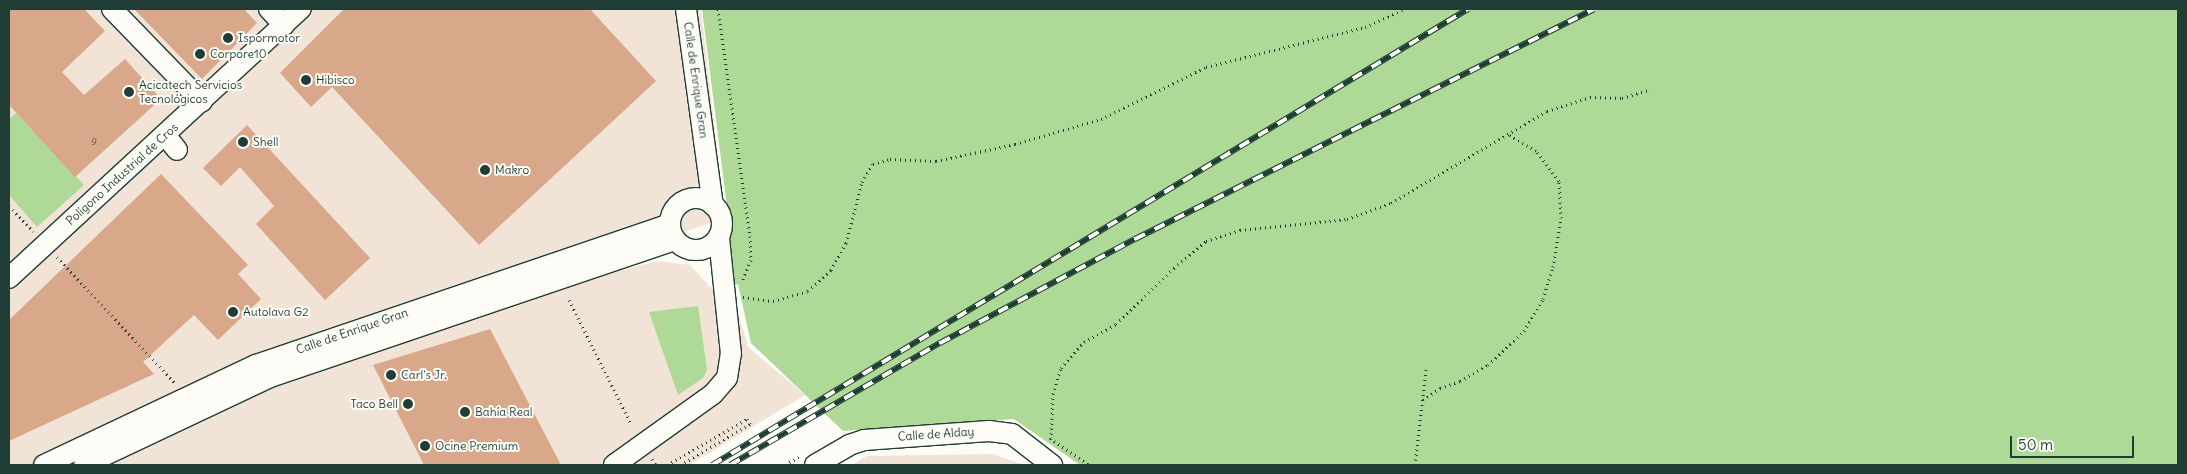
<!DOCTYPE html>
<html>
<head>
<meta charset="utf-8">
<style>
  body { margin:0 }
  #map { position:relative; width:2187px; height:474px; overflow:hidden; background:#fdfcf7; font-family:Delius,sans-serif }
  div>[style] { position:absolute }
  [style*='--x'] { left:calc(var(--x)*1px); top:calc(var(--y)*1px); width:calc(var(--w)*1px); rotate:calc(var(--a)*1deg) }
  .built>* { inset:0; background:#f2e3d7 }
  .green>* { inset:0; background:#aed996 }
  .building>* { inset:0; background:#d9a88b }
  .path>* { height:3px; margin-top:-1.5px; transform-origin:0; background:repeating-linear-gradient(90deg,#1f3d34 0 1px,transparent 0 5px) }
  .roads { filter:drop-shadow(1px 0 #1f3d34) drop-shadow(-1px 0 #1f3d34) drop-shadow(0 1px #1f3d34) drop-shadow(0 -1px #1f3d34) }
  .minor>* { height:20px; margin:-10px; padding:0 10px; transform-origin:10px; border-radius:10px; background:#fdfcf7 }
  .minor>.ring { margin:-10px; padding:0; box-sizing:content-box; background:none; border:20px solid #fdfcf7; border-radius:50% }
  .rail>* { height:5.5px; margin-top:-2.75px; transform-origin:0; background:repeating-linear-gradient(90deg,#fdfcf7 0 11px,#1f3d34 0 22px); box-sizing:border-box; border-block:1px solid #1f3d34 }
  .dots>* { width:14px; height:14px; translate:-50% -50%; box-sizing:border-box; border:2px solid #fdfcf7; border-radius:50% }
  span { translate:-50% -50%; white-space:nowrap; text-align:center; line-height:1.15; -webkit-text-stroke:4px #fdfcf7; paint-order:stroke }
  .number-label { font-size:10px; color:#4e584a }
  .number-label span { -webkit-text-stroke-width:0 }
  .poi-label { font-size:12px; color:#1f3d34 }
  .left { translate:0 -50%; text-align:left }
  .right { translate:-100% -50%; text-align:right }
  .street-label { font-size:12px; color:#1f3d34 }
  .frame { position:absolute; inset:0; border:10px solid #1f3d34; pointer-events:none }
  .scale { position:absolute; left:2010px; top:436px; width:124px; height:22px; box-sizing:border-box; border:2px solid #1f3d34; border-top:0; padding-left:6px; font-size:15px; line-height:18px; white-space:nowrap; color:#1f3d34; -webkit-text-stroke:4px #fdfcf7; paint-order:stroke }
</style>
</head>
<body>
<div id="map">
  <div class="built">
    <i style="clip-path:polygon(9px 9px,701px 9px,725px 218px,485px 298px,487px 306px,657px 261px,690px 265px,710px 287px,731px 287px,748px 347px,805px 395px,689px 465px,9px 465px)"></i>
    <i style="clip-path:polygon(992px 454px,1025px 465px,852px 465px,867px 456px)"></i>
  </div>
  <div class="green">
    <i style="clip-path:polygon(702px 9px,2178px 9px,2178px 465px,1080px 465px,1014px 419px,843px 431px,751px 343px,738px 284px,731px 287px,731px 238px)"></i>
    <i style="clip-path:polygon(16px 113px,84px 185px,37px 227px,9px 195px,9px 119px)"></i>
    <i style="clip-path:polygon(698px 306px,707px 370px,703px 378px,678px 395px,649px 312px)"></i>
  </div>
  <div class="building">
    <i style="clip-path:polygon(9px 9px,84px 9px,105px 31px,62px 72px,84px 95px,125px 59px,161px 99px,75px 177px,9px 105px)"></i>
    <i style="clip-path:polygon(134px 9px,244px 9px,257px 23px,202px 79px)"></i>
    <i style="clip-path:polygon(344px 9px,590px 9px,656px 81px,479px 245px,332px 87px,311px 107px,280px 73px)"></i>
    <i style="clip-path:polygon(247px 125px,370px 258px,325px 300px,256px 224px,274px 206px,240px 167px,221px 186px,203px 168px)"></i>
    <i style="clip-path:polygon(161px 174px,248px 265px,238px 274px,261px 299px,218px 340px,194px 315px,143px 362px,154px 374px,9px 441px,9px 320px)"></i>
    <i style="clip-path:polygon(490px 329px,561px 465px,424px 465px,373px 365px)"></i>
  </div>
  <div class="path">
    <i style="--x:718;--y:9;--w:229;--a:82"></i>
    <i style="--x:750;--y:236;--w:24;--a:88"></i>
    <i style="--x:751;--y:260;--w:23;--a:113"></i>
    <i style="--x:9;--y:206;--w:35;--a:46"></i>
    <i style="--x:57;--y:257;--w:174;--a:46.9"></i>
    <i style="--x:743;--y:297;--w:30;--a:8"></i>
    <i style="--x:773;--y:301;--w:36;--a:-16"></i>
    <i style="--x:808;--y:291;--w:31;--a:-42"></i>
    <i style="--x:831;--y:270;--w:31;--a:-61"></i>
    <i style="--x:846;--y:243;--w:63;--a:-75.3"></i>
    <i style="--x:862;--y:182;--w:21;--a:-59"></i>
    <i style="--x:873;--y:164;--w:18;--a:-16"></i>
    <i style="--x:890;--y:159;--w:46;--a:2.5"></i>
    <i style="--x:936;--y:161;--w:81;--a:-12.1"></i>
    <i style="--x:1015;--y:144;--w:90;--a:-16.2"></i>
    <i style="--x:1101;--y:119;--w:117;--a:-26.3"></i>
    <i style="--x:1206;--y:67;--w:164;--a:-14.1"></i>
    <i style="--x:1365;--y:27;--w:44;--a:-24.2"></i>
    <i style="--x:569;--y:300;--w:139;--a:63.4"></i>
    <i style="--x:1423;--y:400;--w:21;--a:-35"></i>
    <i style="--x:1440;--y:388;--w:21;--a:-19"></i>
    <i style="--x:1460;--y:381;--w:32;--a:-30"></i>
    <i style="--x:1488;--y:365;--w:50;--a:-43.4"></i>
    <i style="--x:1524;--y:331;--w:37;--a:-59"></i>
    <i style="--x:1543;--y:299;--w:34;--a:-73"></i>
    <i style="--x:1553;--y:267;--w:50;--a:-80.7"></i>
    <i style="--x:1561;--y:218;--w:37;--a:-93"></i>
    <i style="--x:1559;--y:181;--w:38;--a:-127"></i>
    <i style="--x:1536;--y:151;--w:31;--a:-149"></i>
    <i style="--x:1050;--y:438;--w:47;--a:34.7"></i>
    <i style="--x:1051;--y:439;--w:45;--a:-87.5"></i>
    <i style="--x:1053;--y:394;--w:27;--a:-73"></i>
    <i style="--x:1061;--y:368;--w:35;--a:-49"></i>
    <i style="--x:1084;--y:342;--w:37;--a:-29"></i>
    <i style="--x:1116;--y:324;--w:81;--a:-44"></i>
    <i style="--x:1174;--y:268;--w:42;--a:-40.2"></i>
    <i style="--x:1206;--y:241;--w:36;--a:-18"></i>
    <i style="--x:1240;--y:230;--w:108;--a:-5.9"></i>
    <i style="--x:1347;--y:219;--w:47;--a:-20"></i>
    <i style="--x:1391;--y:203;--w:181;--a:-30.5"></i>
    <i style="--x:1547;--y:111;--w:45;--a:-18"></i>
    <i style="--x:1590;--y:97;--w:32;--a:2"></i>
    <i style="--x:1622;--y:98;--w:30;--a:-17"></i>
    <i style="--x:652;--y:459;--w:7;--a:56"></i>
    <i style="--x:667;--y:465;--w:92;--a:-29.9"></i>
    <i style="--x:747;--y:419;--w:6;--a:59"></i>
    <i style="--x:750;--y:424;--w:81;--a:149.6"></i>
    <i style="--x:785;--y:465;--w:16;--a:-30"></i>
    <i style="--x:1415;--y:465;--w:96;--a:-83.4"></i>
  </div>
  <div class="roads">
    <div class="minor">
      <i style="--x:112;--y:9;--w:129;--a:45.9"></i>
      <i style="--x:269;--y:9;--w:22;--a:47"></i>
      <i style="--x:686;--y:9;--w:198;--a:82.2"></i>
      <i style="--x:165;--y:135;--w:19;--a:51"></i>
      <i class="ring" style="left:670px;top:198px;width:32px;height:32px"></i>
      <i style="--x:9;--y:278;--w:397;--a:-42.7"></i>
      <i style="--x:44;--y:465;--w:234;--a:-25.3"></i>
      <i style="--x:256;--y:365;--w:437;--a:-18.8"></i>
      <i style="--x:84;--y:465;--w:206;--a:-25.3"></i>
      <i style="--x:270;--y:377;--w:428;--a:-18.7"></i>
      <i style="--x:614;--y:465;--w:122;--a:-35.6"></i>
      <i style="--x:713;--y:394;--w:21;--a:-49"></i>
      <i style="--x:727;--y:378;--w:24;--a:-81"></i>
      <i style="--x:731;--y:354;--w:118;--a:-95.9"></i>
      <i style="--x:815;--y:465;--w:39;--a:-30"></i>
      <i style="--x:849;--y:445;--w:16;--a:-18"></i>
      <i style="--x:864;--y:440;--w:125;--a:-4.1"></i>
      <i style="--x:989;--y:431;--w:23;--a:7"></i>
      <i style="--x:1012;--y:434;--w:51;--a:37.8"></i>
    </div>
  </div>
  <div class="rail">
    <i style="--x:712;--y:465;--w:883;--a:-31.1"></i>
    <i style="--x:730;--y:465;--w:243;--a:-30.2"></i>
    <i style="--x:940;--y:343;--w:221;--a:-28.1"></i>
    <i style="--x:1135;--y:239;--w:513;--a:-26.61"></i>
  </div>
  <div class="dots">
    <i style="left:228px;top:38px;background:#1f3d34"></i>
    <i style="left:200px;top:54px;background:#1f3d34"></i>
    <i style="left:306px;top:80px;background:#1f3d34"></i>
    <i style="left:129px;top:92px;background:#1f3d34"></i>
    <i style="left:243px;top:142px;background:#1f3d34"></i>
    <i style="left:485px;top:170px;background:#1f3d34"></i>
    <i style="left:233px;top:312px;background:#1f3d34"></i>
    <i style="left:391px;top:375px;background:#1f3d34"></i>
    <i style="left:408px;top:404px;background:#1f3d34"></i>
    <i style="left:465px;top:412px;background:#1f3d34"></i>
    <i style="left:425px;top:446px;background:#1f3d34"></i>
  </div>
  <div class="number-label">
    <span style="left:94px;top:142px">9</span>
  </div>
  <div class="poi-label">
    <span class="left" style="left:238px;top:38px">Ispormotor</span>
    <span class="left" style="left:210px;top:54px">Corpore10</span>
    <span class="left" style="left:316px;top:80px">Hibisco</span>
    <span class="left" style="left:139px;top:92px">Acicatech Servicios<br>Tecnológicos</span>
    <span class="left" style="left:253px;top:142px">Shell</span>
    <span class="left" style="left:495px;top:170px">Makro</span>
    <span class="left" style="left:243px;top:312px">Autolava G2</span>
    <span class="left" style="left:401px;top:375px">Carl's Jr.</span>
    <span class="right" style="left:398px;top:404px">Taco Bell</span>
    <span class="left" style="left:475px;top:412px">Bahía Real</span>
    <span class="left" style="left:435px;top:446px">Ocine Premium</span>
  </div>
  <div class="street-label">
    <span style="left:696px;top:80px;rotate:82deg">Calle de Enrique Gran</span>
    <span style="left:122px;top:174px;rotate:-42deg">Polígono Industrial de Cros</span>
    <span style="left:352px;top:331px;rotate:-19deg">Calle de Enrique Gran</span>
    <span style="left:936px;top:434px;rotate:-4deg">Calle de Alday</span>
  </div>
  <div class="frame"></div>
  <div class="scale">50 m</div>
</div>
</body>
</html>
